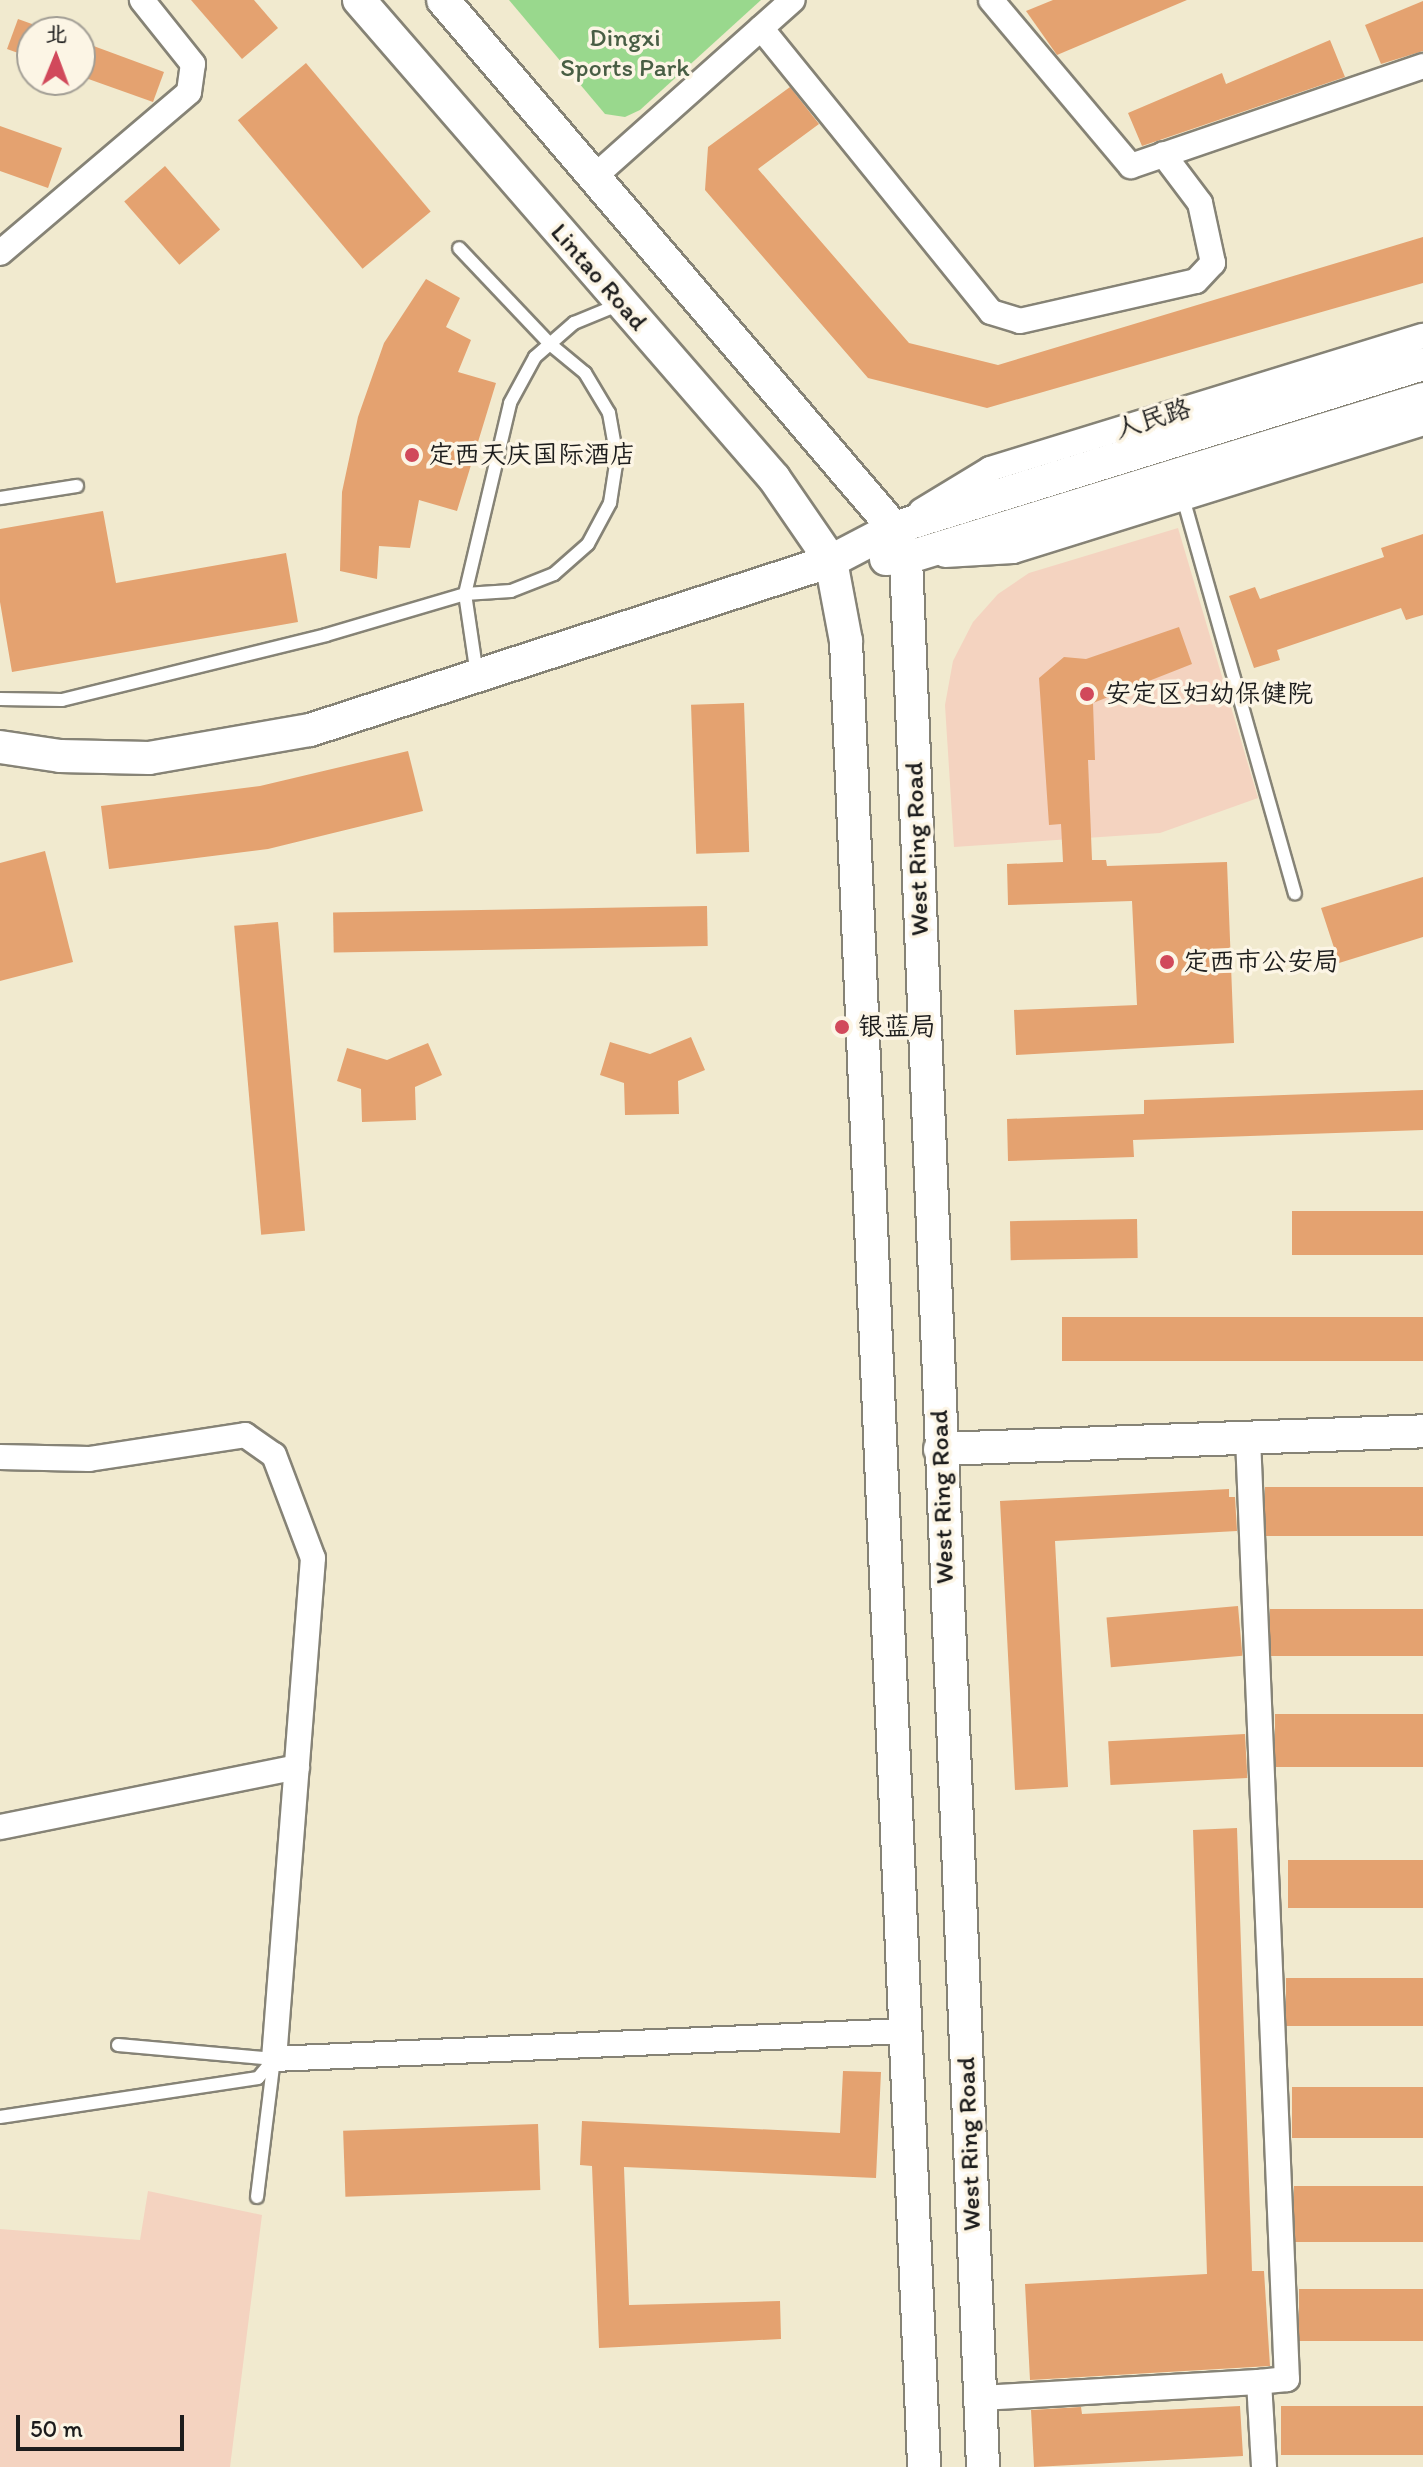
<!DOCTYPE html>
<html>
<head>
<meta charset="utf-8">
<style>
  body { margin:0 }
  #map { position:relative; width:1423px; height:2467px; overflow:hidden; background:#f1eacf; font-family:Itim,"LXGW WenKai TC",sans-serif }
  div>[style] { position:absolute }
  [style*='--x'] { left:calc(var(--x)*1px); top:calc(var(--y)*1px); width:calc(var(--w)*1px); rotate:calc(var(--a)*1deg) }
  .built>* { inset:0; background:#f4d3c0 }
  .green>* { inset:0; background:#99d88d }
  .building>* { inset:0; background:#e4a270; transform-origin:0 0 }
  .roads { filter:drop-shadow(2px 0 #868376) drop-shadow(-2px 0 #868376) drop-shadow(0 2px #868376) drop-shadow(0 -2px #868376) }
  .lane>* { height:12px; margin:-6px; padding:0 6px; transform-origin:6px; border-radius:6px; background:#fff }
  .street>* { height:24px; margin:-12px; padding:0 12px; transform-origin:12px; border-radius:12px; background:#fff }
  .secondary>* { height:32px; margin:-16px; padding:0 16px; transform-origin:16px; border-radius:16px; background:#fff }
  .dots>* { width:22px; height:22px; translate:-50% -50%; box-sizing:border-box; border:4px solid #fcf5e5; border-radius:50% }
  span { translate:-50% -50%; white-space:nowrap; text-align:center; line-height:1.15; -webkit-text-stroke:7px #fcf5e5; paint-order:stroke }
  .park-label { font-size:26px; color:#485e44 }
  .street-label { font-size:26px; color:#1c1c1c }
  .poi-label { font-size:26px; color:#1c1c1c }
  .left { translate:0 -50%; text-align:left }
  .north { position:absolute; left:16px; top:16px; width:80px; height:80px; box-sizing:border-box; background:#fcf5e5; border:2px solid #a29e95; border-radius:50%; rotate:1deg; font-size:22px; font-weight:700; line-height:32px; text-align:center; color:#1c1c1c }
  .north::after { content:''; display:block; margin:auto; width:28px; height:36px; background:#d1495b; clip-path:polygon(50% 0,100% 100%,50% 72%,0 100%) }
  .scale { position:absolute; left:16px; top:2415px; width:168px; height:36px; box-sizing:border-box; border:4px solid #1c1c1c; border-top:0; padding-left:10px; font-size:24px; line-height:28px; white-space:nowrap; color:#1c1c1c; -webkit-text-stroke:6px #fcf5e5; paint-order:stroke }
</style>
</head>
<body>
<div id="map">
  <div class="built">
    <i style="clip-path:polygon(1178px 528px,1258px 798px,1160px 833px,954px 847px,945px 705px,953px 661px,973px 622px,998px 594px,1029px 573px)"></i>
    <i style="clip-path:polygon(148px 2191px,262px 2215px,230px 2467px,0 2467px,0 2229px,140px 2240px)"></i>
  </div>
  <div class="green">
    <i style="clip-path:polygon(509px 0,761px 0,640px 110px,625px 117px,605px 114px)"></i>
  </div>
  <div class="building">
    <i style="clip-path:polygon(191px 0,254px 0,278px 28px,242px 59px)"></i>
    <i style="clip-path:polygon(1053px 0,1187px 0,1057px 55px,1026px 11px)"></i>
    <i style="clip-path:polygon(1423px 1px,1423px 51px,1381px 64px,1365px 25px)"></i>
    <i style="clip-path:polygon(18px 19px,32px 24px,32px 58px,7px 49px)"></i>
    <i style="clip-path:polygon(1330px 40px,1345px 77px,1142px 146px,1128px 113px,1222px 73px,1226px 84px)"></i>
    <i style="clip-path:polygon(80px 41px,164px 72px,153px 102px,80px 76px)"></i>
    <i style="left:306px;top:63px;width:194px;height:89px;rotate:50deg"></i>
    <i style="clip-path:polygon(790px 87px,819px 124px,758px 169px,909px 343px,998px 365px,1423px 237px,1423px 283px,987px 408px,868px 378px,705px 190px,708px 147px)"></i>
    <i style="clip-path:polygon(0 126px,62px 148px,48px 188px,0 171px)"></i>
    <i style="left:165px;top:166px;width:84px;height:54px;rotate:49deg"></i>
    <i style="clip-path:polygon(426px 279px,460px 298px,446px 327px,471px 340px,458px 372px,496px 383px,457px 511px,419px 500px,410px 548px,379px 546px,377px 579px,340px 571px,342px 492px,358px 417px,384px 343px)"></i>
    <i style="clip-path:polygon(103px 511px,116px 583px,286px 553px,298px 622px,12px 672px,0 602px,0 529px)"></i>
    <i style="clip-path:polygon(1423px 534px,1423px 615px,1406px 620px,1401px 608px,1277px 650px,1280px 660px,1254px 668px,1229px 596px,1255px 587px,1260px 599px,1384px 557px,1381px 548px)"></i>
    <i style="clip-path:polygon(1179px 627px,1192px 664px,1093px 703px,1095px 760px,1088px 760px,1092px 860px,1106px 860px,1107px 866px,1227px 862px,1234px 1043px,1016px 1055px,1014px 1010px,1137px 1005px,1132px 901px,1008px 905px,1007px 864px,1063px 862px,1061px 824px,1049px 825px,1039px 678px,1064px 657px,1086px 659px)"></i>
    <i style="left:744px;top:703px;width:149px;height:53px;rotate:88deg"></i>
    <i style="clip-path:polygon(408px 751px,423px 811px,268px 849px,109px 869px,101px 806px,260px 786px)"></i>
    <i style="clip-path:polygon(45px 851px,73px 962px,0 981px,0 863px)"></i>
    <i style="clip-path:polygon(1423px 877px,1423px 937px,1339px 963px,1321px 908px)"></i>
    <i style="left:707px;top:906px;width:40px;height:374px;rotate:89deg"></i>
    <i style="left:278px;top:922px;width:310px;height:44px;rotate:85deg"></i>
    <i style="clip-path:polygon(691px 1037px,705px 1070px,678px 1081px,679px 1114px,625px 1115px,624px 1083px,600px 1075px,610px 1042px,650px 1054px)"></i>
    <i style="clip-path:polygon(428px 1043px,442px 1075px,415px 1087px,416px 1120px,362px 1122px,361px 1089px,337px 1081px,347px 1048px,387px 1060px)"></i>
    <i style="clip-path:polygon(1423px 1090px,1423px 1130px,1133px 1140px,1134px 1157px,1008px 1161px,1007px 1119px,1144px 1114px,1144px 1100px)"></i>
    <i style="left:1423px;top:1211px;width:44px;height:131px;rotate:90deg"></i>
    <i style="left:1137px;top:1219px;width:39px;height:127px;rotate:89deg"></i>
    <i style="left:1423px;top:1317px;width:44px;height:361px;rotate:90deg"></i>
    <i style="left:1423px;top:1487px;width:49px;height:158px;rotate:90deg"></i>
    <i style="clip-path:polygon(1229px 1489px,1229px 1497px,1235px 1497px,1237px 1531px,1055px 1541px,1068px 1787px,1015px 1790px,1000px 1501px)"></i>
    <i style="left:1238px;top:1606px;width:50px;height:132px;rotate:85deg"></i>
    <i style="left:1423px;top:1609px;width:47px;height:153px;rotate:90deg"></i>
    <i style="left:1423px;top:1714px;width:53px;height:148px;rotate:90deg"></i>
    <i style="left:1245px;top:1734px;width:44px;height:137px;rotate:87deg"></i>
    <i style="clip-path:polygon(1237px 1828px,1252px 2271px,1264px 2271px,1270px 2366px,1030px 2380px,1025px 2284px,1207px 2274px,1193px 1830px)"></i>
    <i style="left:1423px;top:1860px;width:48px;height:135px;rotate:90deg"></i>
    <i style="left:1423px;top:1978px;width:48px;height:137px;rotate:90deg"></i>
    <i style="clip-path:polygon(843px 2071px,881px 2072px,876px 2178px,624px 2167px,629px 2305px,780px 2301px,781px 2339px,599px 2348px,592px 2166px,580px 2165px,582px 2121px,840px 2133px)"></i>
    <i style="left:1423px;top:2087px;width:51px;height:131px;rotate:90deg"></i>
    <i style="left:538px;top:2124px;width:66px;height:195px;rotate:88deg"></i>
    <i style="left:1423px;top:2186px;width:56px;height:129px;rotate:90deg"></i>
    <i style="left:1423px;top:2289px;width:52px;height:124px;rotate:90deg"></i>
    <i style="clip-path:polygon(1240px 2406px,1243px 2456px,1034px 2467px,1031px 2410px,1081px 2407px,1082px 2414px)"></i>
    <i style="left:1423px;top:2406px;width:49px;height:142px;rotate:90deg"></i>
  </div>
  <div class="roads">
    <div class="lane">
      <i style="--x:0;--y:498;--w:78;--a:-8.9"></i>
      <i style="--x:1183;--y:498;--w:411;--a:74.2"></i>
      <i style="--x:477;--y:675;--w:82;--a:-98.4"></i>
      <i style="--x:465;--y:594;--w:196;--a:-76.7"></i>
      <i style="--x:510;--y:403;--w:52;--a:-61.5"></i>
      <i style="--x:535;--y:357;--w:52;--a:-41.1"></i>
      <i style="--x:574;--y:323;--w:50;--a:-22.4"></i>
      <i style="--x:0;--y:699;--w:62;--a:0.9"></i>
      <i style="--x:62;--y:700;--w:272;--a:-13.8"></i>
      <i style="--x:326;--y:635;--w:145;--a:-16.4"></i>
      <i style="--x:465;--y:594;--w:46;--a:-3.7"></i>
      <i style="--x:511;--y:591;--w:46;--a:-21.6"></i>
      <i style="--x:554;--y:574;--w:45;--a:-41.4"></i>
      <i style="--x:588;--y:544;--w:47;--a:-61.8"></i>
      <i style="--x:610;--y:503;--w:46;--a:-81.2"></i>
      <i style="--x:617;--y:458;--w:46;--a:-100.1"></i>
      <i style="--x:609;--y:413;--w:47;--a:-121"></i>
      <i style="--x:585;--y:373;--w:45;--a:-140.4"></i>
      <i style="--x:550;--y:344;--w:132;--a:-133.5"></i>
      <i style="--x:118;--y:2045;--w:157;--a:5.1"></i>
      <i style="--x:0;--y:2117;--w:261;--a:-8.6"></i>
      <i style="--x:258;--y:2078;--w:25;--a:-50"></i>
      <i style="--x:257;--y:2197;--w:139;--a:-83"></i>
    </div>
    <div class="street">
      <i style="--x:991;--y:0;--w:217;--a:49.9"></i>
      <i style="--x:1131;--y:166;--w:309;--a:-18.9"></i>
      <i style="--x:761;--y:28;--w:365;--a:51"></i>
      <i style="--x:991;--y:312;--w:30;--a:17"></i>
      <i style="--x:1020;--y:321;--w:180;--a:-12.8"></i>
      <i style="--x:1196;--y:281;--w:25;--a:-47"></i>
      <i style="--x:1213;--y:263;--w:61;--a:-102.2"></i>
      <i style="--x:1200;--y:203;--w:61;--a:-127.1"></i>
      <i style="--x:594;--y:177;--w:266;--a:-41.7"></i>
      <i style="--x:0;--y:253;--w:248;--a:-40.4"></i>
      <i style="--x:189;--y:92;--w:28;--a:-82"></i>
      <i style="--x:193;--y:64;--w:82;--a:-128.6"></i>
      <i style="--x:921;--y:511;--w:81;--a:-31.3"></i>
      <i style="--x:990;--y:469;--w:453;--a:-17.1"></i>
      <i style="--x:945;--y:555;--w:68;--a:-3.4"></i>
      <i style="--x:1013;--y:551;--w:430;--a:-17.3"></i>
      <i style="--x:1248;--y:1438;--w:942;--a:87.63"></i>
      <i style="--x:1287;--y:2379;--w:28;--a:174"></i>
      <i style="--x:0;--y:1457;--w:89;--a:1.3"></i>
      <i style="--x:89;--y:1459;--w:158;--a:-8.7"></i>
      <i style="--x:245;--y:1435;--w:35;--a:35"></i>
      <i style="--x:274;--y:1455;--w:110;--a:69.3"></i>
      <i style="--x:313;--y:1558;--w:503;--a:94.45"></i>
      <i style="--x:274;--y:2059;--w:632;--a:-2.54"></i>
      <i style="--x:0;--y:1827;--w:303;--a:-11.4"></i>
      <i style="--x:980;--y:2398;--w:279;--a:-3.3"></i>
      <i style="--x:1259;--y:2382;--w:85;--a:86.6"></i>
    </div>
    <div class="secondary">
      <i style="--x:359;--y:0;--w:633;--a:49.04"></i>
      <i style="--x:774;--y:478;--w:101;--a:55.5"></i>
      <i style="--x:831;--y:561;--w:81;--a:79.4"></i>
      <i style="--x:846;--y:641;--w:1828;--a:87.55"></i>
      <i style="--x:443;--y:0;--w:694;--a:49.5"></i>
      <i style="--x:894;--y:528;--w:32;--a:68"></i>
      <i style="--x:906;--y:558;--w:1911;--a:87.69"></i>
      <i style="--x:886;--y:559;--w:20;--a:-3"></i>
      <i style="--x:906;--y:558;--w:541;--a:-17.09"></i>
      <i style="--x:0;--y:747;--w:61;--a:8.5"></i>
      <i style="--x:60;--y:756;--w:89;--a:1.3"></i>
      <i style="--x:149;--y:758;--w:163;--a:-9.9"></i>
      <i style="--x:310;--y:730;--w:548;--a:-17.97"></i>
      <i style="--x:831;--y:561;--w:71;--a:-27.6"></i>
      <i style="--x:894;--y:528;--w:554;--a:-17.22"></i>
      <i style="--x:940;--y:1449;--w:483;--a:-2.1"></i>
    </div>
  </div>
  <div class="dots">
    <i style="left:412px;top:455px;background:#d1495b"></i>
    <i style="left:1087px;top:694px;background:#d1495b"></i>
    <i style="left:1167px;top:962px;background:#d1495b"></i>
    <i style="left:842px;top:1027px;background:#d1495b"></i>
  </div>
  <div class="park-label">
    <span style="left:625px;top:53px">Dingxi<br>Sports Park</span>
  </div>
  <div class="street-label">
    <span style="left:599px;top:277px;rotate:49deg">Lintao Road</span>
    <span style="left:1153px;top:419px;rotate:-17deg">人民路</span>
    <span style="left:917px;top:849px;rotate:-92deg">West Ring Road</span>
    <span style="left:942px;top:1497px;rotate:-92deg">West Ring Road</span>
    <span style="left:969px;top:2144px;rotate:-92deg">West Ring Road</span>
  </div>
  <div class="poi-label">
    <span class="left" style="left:428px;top:455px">定西天庆国际酒店</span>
    <span class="left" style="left:1105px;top:694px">安定区妇幼保健院</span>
    <span class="left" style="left:1183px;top:962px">定西市公安局</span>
    <span class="left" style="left:858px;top:1027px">银蓝局</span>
  </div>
  <div class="north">北</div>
  <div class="scale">50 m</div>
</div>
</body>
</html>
